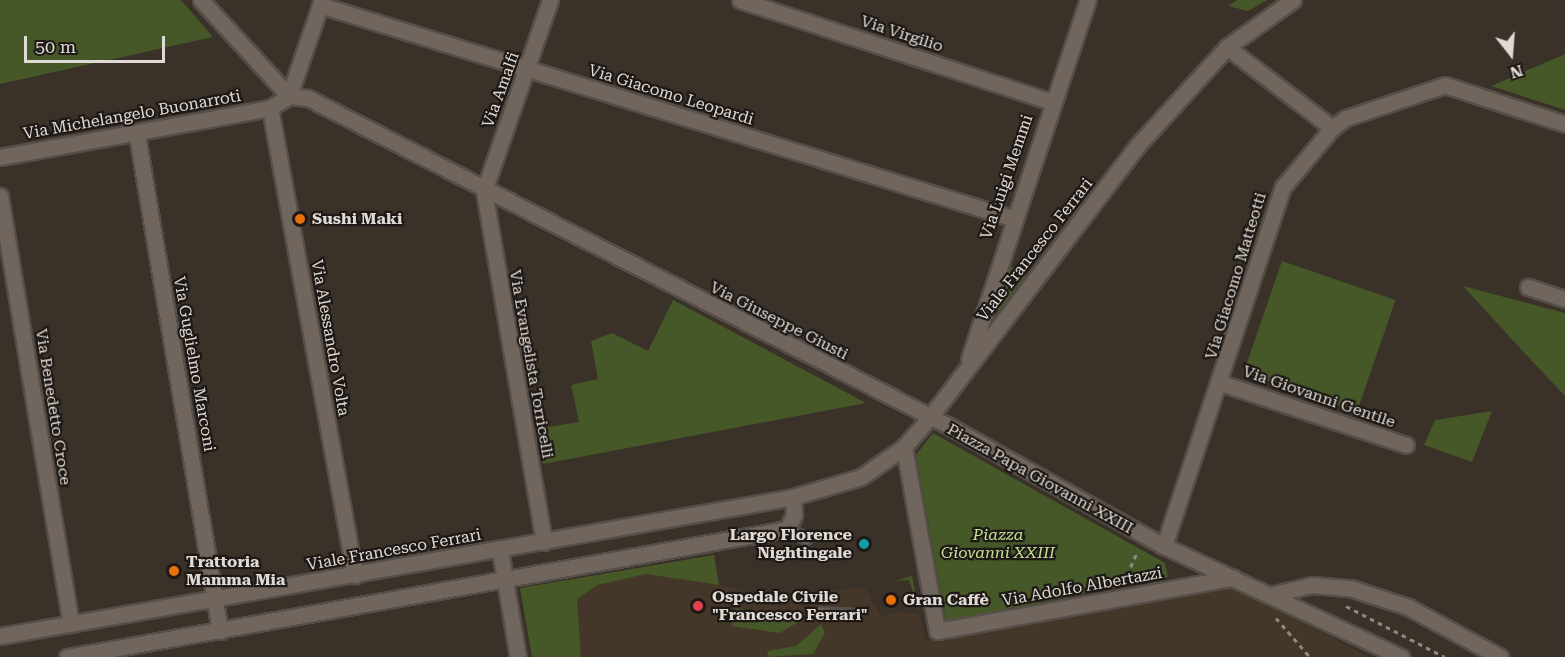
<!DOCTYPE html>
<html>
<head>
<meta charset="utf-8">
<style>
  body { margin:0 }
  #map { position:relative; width:1565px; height:657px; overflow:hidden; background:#3a3128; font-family:"Roboto Serif",serif }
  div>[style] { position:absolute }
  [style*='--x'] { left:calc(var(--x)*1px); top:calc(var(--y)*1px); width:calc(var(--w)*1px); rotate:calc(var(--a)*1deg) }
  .built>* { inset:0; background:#443628 }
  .green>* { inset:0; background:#465728; transform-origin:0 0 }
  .path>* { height:3px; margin-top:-1.5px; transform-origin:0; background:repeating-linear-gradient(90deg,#908982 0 4.5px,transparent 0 9px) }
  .roads { filter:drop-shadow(2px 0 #564e48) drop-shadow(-2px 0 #564e48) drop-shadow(0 2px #564e48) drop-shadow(0 -2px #564e48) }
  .service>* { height:10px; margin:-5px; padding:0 5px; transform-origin:5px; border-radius:5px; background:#71665d }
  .minor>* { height:15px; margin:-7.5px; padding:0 7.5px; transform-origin:7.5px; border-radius:7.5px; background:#71665d }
  .tertiary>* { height:15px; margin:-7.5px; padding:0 7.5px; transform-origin:7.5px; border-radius:7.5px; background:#71665d }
  .dots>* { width:16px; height:16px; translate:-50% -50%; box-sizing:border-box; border:3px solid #1e1916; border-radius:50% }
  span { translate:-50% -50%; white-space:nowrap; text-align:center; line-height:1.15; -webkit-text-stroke:4.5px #1e1916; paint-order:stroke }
  .street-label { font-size:16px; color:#e0dad4 }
  .poi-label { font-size:16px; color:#e0dad4; font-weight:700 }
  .left { translate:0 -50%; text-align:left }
  .right { translate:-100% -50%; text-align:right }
  .park-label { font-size:16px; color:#c2e290; font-style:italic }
  .north { position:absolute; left:1481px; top:24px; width:60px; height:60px; -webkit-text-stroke:4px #1e1916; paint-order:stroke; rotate:163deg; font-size:16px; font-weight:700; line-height:24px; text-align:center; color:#e0dad4 }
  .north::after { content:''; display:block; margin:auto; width:21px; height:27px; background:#e0dad4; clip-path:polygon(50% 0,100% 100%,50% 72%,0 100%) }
  .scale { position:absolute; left:24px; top:36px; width:141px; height:27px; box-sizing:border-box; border:3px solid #e0dad4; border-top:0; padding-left:8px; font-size:18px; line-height:21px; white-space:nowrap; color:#e0dad4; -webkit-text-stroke:4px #1e1916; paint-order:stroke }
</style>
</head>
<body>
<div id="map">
  <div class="built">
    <i style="clip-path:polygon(714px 555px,719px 585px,788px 599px,803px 592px,865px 588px,882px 617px,896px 612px,920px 614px,926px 640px,1231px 585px,1369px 657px,532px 657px,520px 589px)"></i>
  </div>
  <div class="green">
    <i style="clip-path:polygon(0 0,181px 0,213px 37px,0 84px)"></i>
    <i style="clip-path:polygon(1237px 0,1267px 0,1248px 11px,1228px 6px)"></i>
    <i style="clip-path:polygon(1565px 54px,1565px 110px,1491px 86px)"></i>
    <i style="left:1282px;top:261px;width:120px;height:119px;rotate:19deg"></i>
    <i style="clip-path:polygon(1008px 265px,1026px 276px,999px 311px,995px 308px)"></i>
    <i style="clip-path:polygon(1463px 286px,1565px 313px,1565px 396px,1518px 346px)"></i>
    <i style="clip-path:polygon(673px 300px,866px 403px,543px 464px,536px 429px,579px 422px,571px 385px,598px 379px,591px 341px,612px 333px,648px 351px)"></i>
    <i style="clip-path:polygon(1492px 411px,1472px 462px,1424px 445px,1435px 420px)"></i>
    <i style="clip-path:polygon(933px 433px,1165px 563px,1168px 577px,946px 621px,916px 455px)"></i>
    <i style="clip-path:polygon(714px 555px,719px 585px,646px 574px,597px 585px,577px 599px,581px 657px,532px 657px,520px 588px)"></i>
    <i style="clip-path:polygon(912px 576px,920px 614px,909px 580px,894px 581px)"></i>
    <i style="clip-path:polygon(734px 608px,799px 618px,800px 621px,780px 633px,732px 626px)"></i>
    <i style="clip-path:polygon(821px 624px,825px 633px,813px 654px,767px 657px,768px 651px,796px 646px)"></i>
  </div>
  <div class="path">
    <i style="--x:1132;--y:578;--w:6;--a:-149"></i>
    <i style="--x:1127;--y:575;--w:27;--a:-66"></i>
    <i style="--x:1346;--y:606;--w:111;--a:27.3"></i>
    <i style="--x:1276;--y:618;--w:52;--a:48.9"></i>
  </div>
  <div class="roads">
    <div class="service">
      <i style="--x:787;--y:529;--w:22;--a:27"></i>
      <i style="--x:818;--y:613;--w:38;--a:3"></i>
    </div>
    <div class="minor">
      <i style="--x:201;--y:0;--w:130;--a:47.5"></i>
      <i style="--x:289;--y:96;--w:102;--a:-71"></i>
      <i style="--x:740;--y:0;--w:328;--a:18.1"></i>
      <i style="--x:320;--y:5;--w:724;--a:17.11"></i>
      <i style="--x:1227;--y:47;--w:133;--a:37.6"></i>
      <i style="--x:270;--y:108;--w:475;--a:79.7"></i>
      <i style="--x:137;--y:135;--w:503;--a:80.5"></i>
      <i style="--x:0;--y:157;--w:274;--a:-10.3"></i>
      <i style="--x:270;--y:108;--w:22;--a:-32"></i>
      <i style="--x:289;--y:96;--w:19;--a:6"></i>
      <i style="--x:308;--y:98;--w:720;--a:27.1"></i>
      <i style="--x:949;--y:426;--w:246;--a:29.2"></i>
      <i style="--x:1164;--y:546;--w:262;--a:25.1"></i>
      <i style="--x:0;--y:196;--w:434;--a:80.6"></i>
      <i style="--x:1528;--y:287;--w:39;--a:18"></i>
      <i style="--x:1221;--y:383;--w:195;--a:18.5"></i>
      <i style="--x:904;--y:447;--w:187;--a:79.8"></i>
      <i style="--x:937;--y:631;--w:301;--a:-10.2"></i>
      <i style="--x:544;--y:542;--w:356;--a:-99.7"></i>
      <i style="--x:484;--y:191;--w:202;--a:-70.9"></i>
      <i style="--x:1164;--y:546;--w:378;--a:-71.7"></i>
      <i style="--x:1283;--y:187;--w:77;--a:-50.3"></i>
      <i style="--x:1332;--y:128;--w:17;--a:-36"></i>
      <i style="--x:1346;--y:118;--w:104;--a:-18.4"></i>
      <i style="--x:1445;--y:85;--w:126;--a:18"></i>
      <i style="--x:500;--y:550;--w:109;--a:80.5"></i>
      <i style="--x:1270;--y:595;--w:43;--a:-13.4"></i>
      <i style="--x:1312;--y:585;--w:38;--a:5"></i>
      <i style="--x:1350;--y:588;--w:61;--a:18.1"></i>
      <i style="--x:1408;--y:607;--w:105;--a:28.5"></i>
      <i style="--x:67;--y:657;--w:731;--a:-10.08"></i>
      <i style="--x:787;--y:529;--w:16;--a:-63"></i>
      <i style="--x:794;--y:515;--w:18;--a:-93"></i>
    </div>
    <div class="tertiary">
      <i style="--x:969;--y:359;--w:378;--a:-71.7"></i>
      <i style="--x:0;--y:636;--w:805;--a:-9.94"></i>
      <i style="--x:793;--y:497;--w:71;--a:-16.4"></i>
      <i style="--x:861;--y:477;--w:52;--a:-34.9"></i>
      <i style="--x:904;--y:447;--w:40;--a:-49"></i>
      <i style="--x:930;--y:417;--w:341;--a:-52.6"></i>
      <i style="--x:1137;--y:146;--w:134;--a:-47.7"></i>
      <i style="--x:1227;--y:47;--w:81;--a:-35.5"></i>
    </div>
  </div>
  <div class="dots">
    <i style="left:300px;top:219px;background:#e8710a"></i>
    <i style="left:864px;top:544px;background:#0f9aa8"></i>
    <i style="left:174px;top:571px;background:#e8710a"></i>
    <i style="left:891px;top:600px;background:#e8710a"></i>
    <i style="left:698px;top:606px;background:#e0444e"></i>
  </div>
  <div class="street-label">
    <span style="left:902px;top:34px;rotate:18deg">Via Virgilio</span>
    <span style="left:501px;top:90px;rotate:-70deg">Via Amalfi</span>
    <span style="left:671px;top:95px;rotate:17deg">Via Giacomo Leopardi</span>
    <span style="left:132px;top:115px;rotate:-10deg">Via Michelangelo Buonarroti</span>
    <span style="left:1007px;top:177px;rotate:-71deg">Via Luigi Memmi</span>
    <span style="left:1035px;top:250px;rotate:-52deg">Viale Francesco Ferrari</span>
    <span style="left:1236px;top:276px;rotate:-73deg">Via Giacomo Matteotti</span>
    <span style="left:779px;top:321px;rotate:27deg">Via Giuseppe Giusti</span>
    <span style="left:330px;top:338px;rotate:80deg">Via Alessandro Volta</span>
    <span style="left:194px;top:364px;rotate:80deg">Via Guglielmo Marconi</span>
    <span style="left:531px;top:364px;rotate:80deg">Via Evangelista Torricelli</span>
    <span style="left:1319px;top:397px;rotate:19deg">Via Giovanni Gentile</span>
    <span style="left:53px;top:407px;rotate:81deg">Via Benedetto Croce</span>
    <span style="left:1040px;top:479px;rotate:29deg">Piazza Papa Giovanni XXIII</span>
    <span style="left:394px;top:550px;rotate:-10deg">Viale Francesco Ferrari</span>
    <span style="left:1082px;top:587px;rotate:-10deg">Via Adolfo Albertazzi</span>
  </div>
  <div class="poi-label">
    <span class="left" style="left:312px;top:219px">Sushi Maki</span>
    <span class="right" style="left:852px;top:544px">Largo Florence<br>Nightingale</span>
    <span class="left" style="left:186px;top:571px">Trattoria<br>Mamma Mia</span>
    <span class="left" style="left:712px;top:606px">Ospedale Civile<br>"Francesco Ferrari"</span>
    <span class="left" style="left:903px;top:600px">Gran Caffè</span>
  </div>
  <div class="park-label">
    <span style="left:998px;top:544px">Piazza<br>Giovanni XXIII</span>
  </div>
  <div class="north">N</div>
  <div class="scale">50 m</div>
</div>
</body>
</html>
